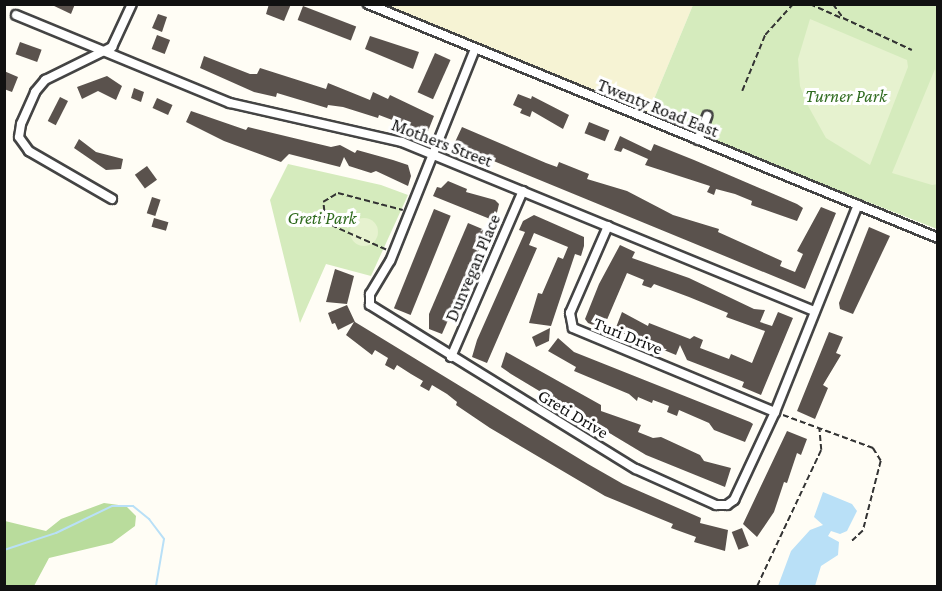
<!DOCTYPE html>
<html>
<head>
<meta charset="utf-8">
<style>
  body { margin:0 }
  #map { position:relative; width:942px; height:591px; overflow:hidden; background:#fffdf5; font-family:"Crimson Pro",serif }
  div>[style] { position:absolute }
  [style*='--x'] { left:calc(var(--x)*1px); top:calc(var(--y)*1px); width:calc(var(--w)*1px); rotate:calc(var(--a)*1deg) }
  .farmland>* { inset:0; background:#f6f3d4 }
  .green>* { inset:0; background:#d5ebbd }
  .forest>* { inset:0; background:#b9dc9c }
  .pitch>* { inset:0; background:#e6f2cf }
  .round { border-radius:50% }
  .water>* { inset:0; background:#b9e0f7 }
  .stream>* { height:2px; margin:-1px; padding:0 1px; transform-origin:1px; border-radius:1px; background:#b9e0f7 }
  .building>* { inset:0; background:#5a524d; transform-origin:0 0 }
  .path>* { height:1.5px; margin-top:-0.75px; transform-origin:0; background:repeating-linear-gradient(90deg,#333 0 6px,transparent 0 9px) }
  .roads { filter:drop-shadow(2px 0 #444) drop-shadow(-2px 0 #444) drop-shadow(0 2px #444) drop-shadow(0 -2px #444) }
  .minor>* { height:8px; margin:-4px; padding:0 4px; transform-origin:4px; border-radius:4px; background:#fff }
  span { translate:-50% -50%; white-space:nowrap; text-align:center; line-height:1.15; -webkit-text-stroke:6px #fff; paint-order:stroke }
  .park-label { font-size:18px; color:#2f6b1f; font-style:italic }
  .street-label { font-size:18px; color:#111 }
  .frame { position:absolute; inset:0; border:6px solid #111; pointer-events:none }
</style>
</head>
<body>
<div id="map">
  <div class="farmland">
    <i style="clip-path:polygon(383px 5px,693px 5px,647px 116px)"></i>
  </div>
  <div class="green">
    <i style="clip-path:polygon(693px 5px,937px 5px,937px 229px,647px 116px)"></i>
    <i style="clip-path:polygon(288px 164px,381px 185px,408px 195px,371px 276px,326px 264px,300px 323px,270px 200px)"></i>
  </div>
  <div class="forest">
    <i style="clip-path:polygon(104px 503px,126px 506px,136px 516px,135px 526px,112px 543px,49px 558px,34px 586px,5px 586px,5px 521px,46px 531px,61px 519px)"></i>
  </div>
  <div class="pitch">
    <i style="clip-path:polygon(810px 19px,907px 60px,908px 67px,870px 165px,826px 138px,807px 104px,800px 86px,798px 59px)"></i>
    <i style="clip-path:polygon(935px 69px,938px 184px,932px 185px,892px 173px)"></i>
    <i class="round" style="left:350px;top:218px;width:28px;height:28px"></i>
  </div>
  <div class="water">
    <i style="clip-path:polygon(823px 492px,852px 504px,857px 511px,847px 531px,840px 534px,831px 531px,828px 536px,839px 542px,838px 555px,821px 566px,815px 586px,778px 586px,791px 551px,810px 530px,823px 525px,814px 517px)"></i>
  </div>
  <div class="stream">
    <i style="--x:4;--y:550;--w:55;--a:-18.1"></i>
    <i style="--x:56;--y:533;--w:62;--a:-25.7"></i>
    <i style="--x:112;--y:506;--w:21;--a:0"></i>
    <i style="--x:133;--y:506;--w:21;--a:39"></i>
    <i style="--x:149;--y:519;--w:25;--a:53"></i>
    <i style="--x:164;--y:539;--w:48;--a:99.7"></i>
  </div>
  <div class="building">
    <i style="clip-path:polygon(50px 4px,75px 4px,71px 14px)"></i>
    <i style="clip-path:polygon(269px 4px,291px 4px,284px 21px,266px 14px)"></i>
    <i style="left:303px;top:6px;width:57px;height:15px;rotate:21deg"></i>
    <i style="clip-path:polygon(158px 14px,167px 17px,162px 32px,152px 28px)"></i>
    <i style="left:157px;top:35px;width:14px;height:15px;rotate:21deg"></i>
    <i style="clip-path:polygon(370px 36px,419px 52px,413px 69px,365px 49px)"></i>
    <i style="left:20px;top:42px;width:23px;height:13px;rotate:20deg"></i>
    <i style="left:435px;top:53px;width:17px;height:43px;rotate:24deg"></i>
    <i style="clip-path:polygon(204px 56px,250px 74px,257px 74px,260px 68px,326px 89px,328px 83px,370px 100px,373px 92px,388px 99px,390px 95px,434px 116px,428px 131px,424px 132px,379px 115px,378px 118px,343px 107px,328px 105px,327px 108px,277px 93px,276px 97px,254px 92px,200px 68px)"></i>
    <i style="clip-path:polygon(4px 71px,18px 77px,12px 92px,4px 89px)"></i>
    <i style="clip-path:polygon(107px 76px,122px 86px,116px 100px,98px 91px,82px 99px,77px 87px)"></i>
    <i style="clip-path:polygon(134px 88px,144px 92px,141px 102px,131px 98px)"></i>
    <i style="clip-path:polygon(518px 94px,531px 99px,532px 96px,569px 115px,563px 129px,532px 111px,530px 117px,520px 113px,522px 109px,513px 105px)"></i>
    <i style="left:60px;top:97px;width:9px;height:27px;rotate:27deg"></i>
    <i style="left:157px;top:98px;width:17px;height:11px;rotate:24deg"></i>
    <i style="clip-path:polygon(191px 111px,246px 130px,248px 127px,331px 147px,340px 145px,355px 153px,357px 150px,393px 160px,408px 165px,411px 176px,408px 186px,376px 171px,371px 173px,349px 166px,344px 157px,340px 167px,289px 154px,281px 162px,224px 141px,186px 122px)"></i>
    <i style="left:589px;top:122px;width:22px;height:12px;rotate:22deg"></i>
    <i style="clip-path:polygon(462px 127px,546px 163px,557px 167px,559px 162px,589px 174px,587px 179px,627px 191px,673px 215px,719px 229px,718px 232px,782px 261px,780px 266px,795px 272px,803px 254px,797px 251px,821px 207px,836px 213px,805px 289px,457px 146px,455px 142px)"></i>
    <i style="clip-path:polygon(620px 136px,651px 151px,654px 144px,694px 160px,797px 204px,803px 208px,797px 221px,751px 205px,752px 201px,735px 194px,716px 189px,714px 195px,707px 192px,710px 186px,645px 165px,648px 159px,623px 148px,621px 152px,614px 150px)"></i>
    <i style="clip-path:polygon(79px 139px,96px 152px,123px 159px,121px 169px,106px 170px,74px 148px)"></i>
    <i style="left:147px;top:166px;width:17px;height:15px;rotate:54deg"></i>
    <i style="clip-path:polygon(448px 181px,467px 189px,466px 192px,495px 200px,499px 204px,495px 221px,433px 196px,437px 187px,441px 188px)"></i>
    <i style="left:152px;top:197px;width:9px;height:17px;rotate:18deg"></i>
    <i style="left:434px;top:209px;width:18px;height:107px;rotate:22deg"></i>
    <i style="clip-path:polygon(534px 215px,584px 237px,584px 246px,581px 256px,575px 254px,551px 326px,529px 323px,538px 293px,542px 294px,558px 257px,563px 259px,568px 247px,534px 233px,529px 245px,537px 248px,487px 363px,472px 357px,477px 340px,525px 232px,519px 230px,523px 221px)"></i>
    <i style="left:154px;top:218px;width:15px;height:9px;rotate:16deg"></i>
    <i style="clip-path:polygon(468px 223px,487px 231px,442px 334px,429px 329px,429px 314px)"></i>
    <i style="clip-path:polygon(869px 227px,890px 236px,853px 314px,840px 309px,839px 303px)"></i>
    <i style="clip-path:polygon(620px 245px,635px 252px,632px 258px,689px 278px,754px 309px,765px 310px,760px 322px,772px 326px,778px 312px,793px 318px,761px 395px,742px 387px,744px 382px,687px 360px,680px 345px,676px 355px,615px 330px,622px 312px,648px 326px,649px 323px,690px 339px,694px 336px,703px 340px,700px 348px,729px 359px,731px 354px,752px 363px,765px 331px,726px 317px,728px 313px,689px 297px,654px 284px,651px 288px,642px 285px,644px 280px,627px 273px,603px 329px,588px 323px,585px 319px,599px 284px)"></i>
    <i style="clip-path:polygon(335px 269px,354px 276px,347px 304px,326px 302px)"></i>
    <i style="clip-path:polygon(347px 305px,355px 322px,588px 464px,623px 484px,701px 518px,700px 523px,728px 530px,725px 551px,694px 542px,696px 537px,671px 528px,673px 524px,605px 496px,490px 428px,456px 405px,457px 402px,447px 394px,432px 385px,429px 391px,420px 386px,423px 381px,411px 374px,397px 365px,394px 370px,385px 365px,388px 358px,375px 350px,372px 355px,346px 335px,354px 322px,338px 330px,335px 323px,332px 324px,328px 313px)"></i>
    <i style="clip-path:polygon(550px 328px,549px 341px,536px 347px,532px 337px)"></i>
    <i style="clip-path:polygon(829px 332px,843px 337px,836px 353px,841px 355px,823px 385px,828px 388px,815px 419px,797px 411px)"></i>
    <i style="clip-path:polygon(558px 338px,574px 352px,750px 422px,753px 424px,745px 442px,714px 430px,709px 423px,679px 410px,677px 416px,667px 412px,669px 406px,653px 400px,652px 403px,638px 397px,637px 401px,629px 394px,574px 371px,576px 367px,548px 351px)"></i>
    <i style="clip-path:polygon(506px 352px,601px 405px,601px 411px,641px 425px,638px 432px,653px 438px,661px 437px,700px 455px,704px 461px,731px 468px,725px 487px,646px 455px,511px 374px,501px 367px)"></i>
    <i style="clip-path:polygon(787px 431px,807px 439px,801px 455px,797px 453px,787px 483px,784px 482px,774px 512px,757px 537px,743px 524px)"></i>
    <i style="left:742px;top:528px;width:19px;height:11px;rotate:69deg"></i>
  </div>
  <div class="path">
    <i style="--x:810;--y:4;--w:35;--a:24"></i>
    <i style="--x:833;--y:4;--w:17;--a:54"></i>
    <i style="--x:843;--y:18;--w:76;--a:24.9"></i>
    <i style="--x:742;--y:91;--w:61;--a:-67.7"></i>
    <i style="--x:765;--y:35;--w:42;--a:-47.9"></i>
    <i style="--x:386;--y:250;--w:57;--a:-156.1"></i>
    <i style="--x:334;--y:227;--w:11;--a:-142"></i>
    <i style="--x:325;--y:220;--w:18;--a:-96"></i>
    <i style="--x:323;--y:202;--w:17;--a:-31"></i>
    <i style="--x:338;--y:193;--w:67;--a:14.7"></i>
    <i style="--x:783;--y:415;--w:96;--a:20.1"></i>
    <i style="--x:873;--y:448;--w:15;--a:58"></i>
    <i style="--x:881;--y:461;--w:72;--a:104.4"></i>
    <i style="--x:863;--y:531;--w:16;--a:137"></i>
    <i style="--x:757;--y:586;--w:150;--a:-64.8"></i>
    <i style="--x:821;--y:450;--w:21;--a:-95"></i>
  </div>
  <div class="roads">
    <div class="minor">
      <i style="--x:368;--y:4;--w:616;--a:22.32"></i>
      <i style="--x:16;--y:15;--w:231;--a:22.4"></i>
      <i style="--x:230;--y:103;--w:176;--a:12.8"></i>
      <i style="--x:402;--y:142;--w:446;--a:22.3"></i>
      <i style="--x:475;--y:49;--w:228;--a:111.8"></i>
      <i style="--x:390;--y:261;--w:39;--a:121"></i>
      <i style="--x:370;--y:294;--w:11;--a:90"></i>
      <i style="--x:370;--y:305;--w:312;--a:31.7"></i>
      <i style="--x:636;--y:469;--w:88;--a:24.2"></i>
      <i style="--x:716;--y:505;--w:11;--a:0"></i>
      <i style="--x:727;--y:505;--w:9;--a:-36"></i>
      <i style="--x:734;--y:500;--w:97;--a:-65"></i>
      <i style="--x:775;--y:412;--w:223;--a:-68.2"></i>
      <i style="--x:698;--y:140;--w:26;--a:-69"></i>
      <i style="--x:112;--y:199;--w:96;--a:-150"></i>
      <i style="--x:29;--y:151;--w:17;--a:-126"></i>
      <i style="--x:19;--y:137;--w:13;--a:-81"></i>
      <i style="--x:21;--y:124;--w:35;--a:-66"></i>
      <i style="--x:35;--y:92;--w:16;--a:-50"></i>
      <i style="--x:45;--y:80;--w:75;--a:-26.2"></i>
      <i style="--x:112;--y:47;--w:47;--a:-65.1"></i>
      <i style="--x:608;--y:226;--w:95;--a:113.6"></i>
      <i style="--x:570;--y:313;--w:15;--a:79"></i>
      <i style="--x:573;--y:328;--w:219;--a:22.6"></i>
      <i style="--x:451;--y:357;--w:181;--a:-66.6"></i>
    </div>
  </div>
  <div class="park-label">
    <span style="left:846px;top:96px">Turner Park</span>
    <span style="left:322px;top:218px">Greti Park</span>
  </div>
  <div class="street-label">
    <span style="left:658px;top:108px;rotate:22deg">Twenty Road East</span>
    <span style="left:442px;top:143px;rotate:21deg">Mothers Street</span>
    <span style="left:473px;top:268px;rotate:-67deg">Dunvegan Place</span>
    <span style="left:628px;top:336px;rotate:22deg">Turi Drive</span>
    <span style="left:573px;top:414px;rotate:31deg">Greti Drive</span>
  </div>
  <div class="frame"></div>
</div>
</body>
</html>
